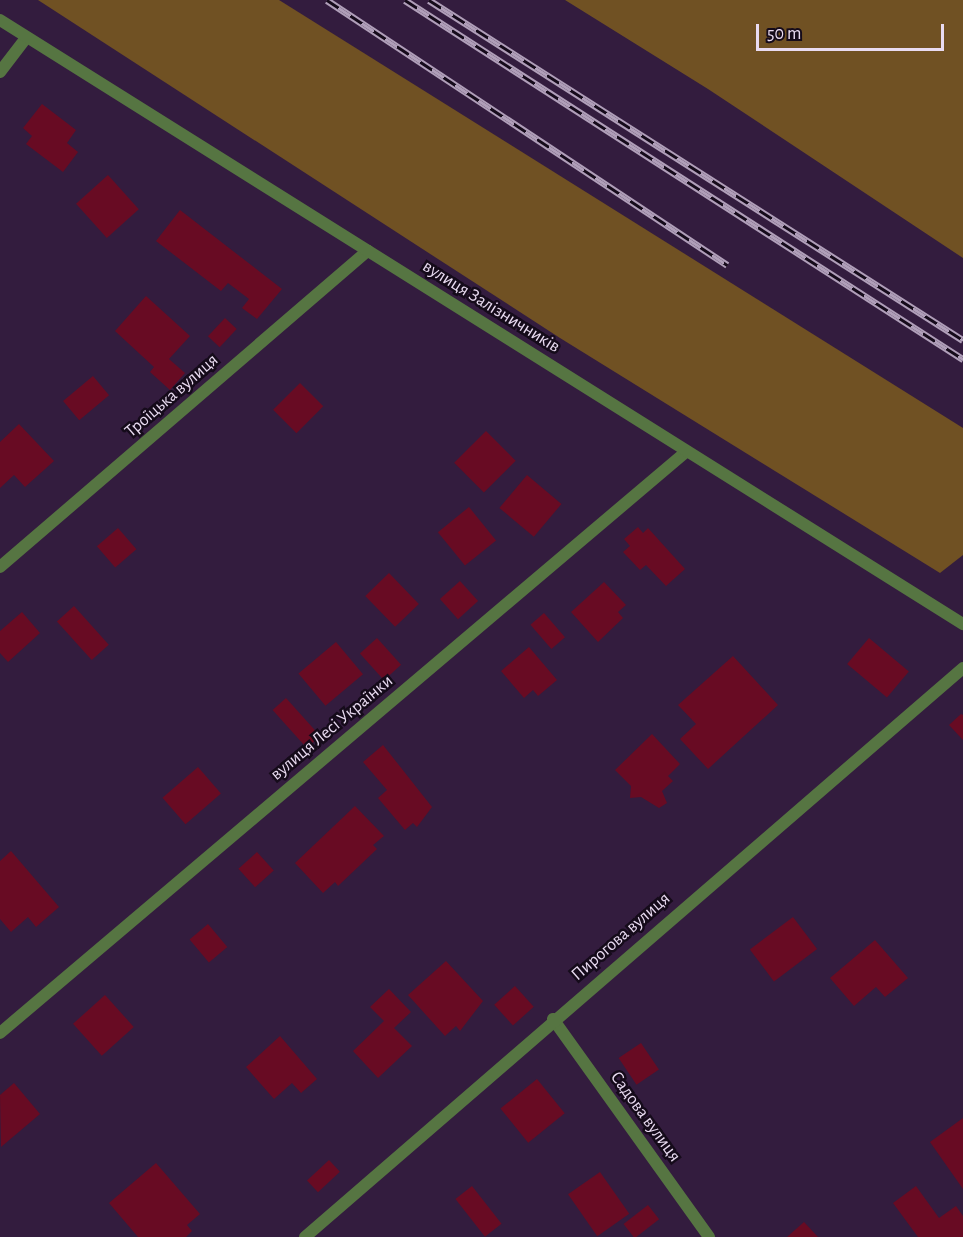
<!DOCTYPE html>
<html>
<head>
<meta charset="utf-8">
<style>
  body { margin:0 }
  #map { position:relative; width:963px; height:1237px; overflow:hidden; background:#331c3e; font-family:"Alegreya Sans",sans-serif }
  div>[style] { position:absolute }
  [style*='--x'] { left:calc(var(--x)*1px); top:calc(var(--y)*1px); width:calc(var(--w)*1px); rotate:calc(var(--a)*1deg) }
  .forest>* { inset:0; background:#705123 }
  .building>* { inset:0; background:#680b23; transform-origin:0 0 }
  .minor>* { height:12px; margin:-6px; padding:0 6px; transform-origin:6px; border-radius:6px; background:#567542 }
  .tertiary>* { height:12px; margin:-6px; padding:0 6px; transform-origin:6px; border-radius:6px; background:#567542 }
  .rail>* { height:7px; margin-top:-3.5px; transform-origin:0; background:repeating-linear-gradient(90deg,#150b1a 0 14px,#b09fb9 0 28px); box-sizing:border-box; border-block:2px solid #b09fb9 }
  span { translate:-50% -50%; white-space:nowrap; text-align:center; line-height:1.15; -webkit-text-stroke:5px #150b1a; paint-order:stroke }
  .street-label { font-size:18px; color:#e9dbf1 }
  .scale { position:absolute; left:756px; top:24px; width:188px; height:27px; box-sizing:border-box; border:3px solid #e9dbf1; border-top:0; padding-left:8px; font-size:18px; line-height:21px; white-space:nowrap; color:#e9dbf1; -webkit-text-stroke:4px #150b1a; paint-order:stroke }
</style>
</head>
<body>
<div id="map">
  <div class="forest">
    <i style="clip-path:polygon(38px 0,279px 0,963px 428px,963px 555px,940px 573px,560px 338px)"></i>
    <i style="clip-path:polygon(565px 0,963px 0,963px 258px,708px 89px)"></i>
  </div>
  <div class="building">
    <i style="clip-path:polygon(42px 104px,76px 130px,67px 143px,78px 152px,63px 172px,26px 144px,32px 136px,23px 128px)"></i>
    <i style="left:108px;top:175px;width:46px;height:43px;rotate:48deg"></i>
    <i style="clip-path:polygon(180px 210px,282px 289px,257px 319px,242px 308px,249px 299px,228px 283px,221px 291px,156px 241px)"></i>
    <i style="clip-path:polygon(146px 296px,190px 336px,169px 359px,185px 373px,170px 390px,150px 372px,154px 367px,115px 331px)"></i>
    <i style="left:225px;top:318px;width:16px;height:25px;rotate:43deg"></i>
    <i style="left:93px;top:376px;width:25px;height:39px;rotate:50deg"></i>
    <i style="left:300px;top:383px;width:33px;height:38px;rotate:45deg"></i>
    <i style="clip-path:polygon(19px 424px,54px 461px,25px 487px,14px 475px,0 488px,0 442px)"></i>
    <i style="left:486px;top:431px;width:42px;height:45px;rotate:45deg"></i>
    <i style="left:527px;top:475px;width:45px;height:43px;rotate:40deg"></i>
    <i style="left:469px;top:507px;width:43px;height:40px;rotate:51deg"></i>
    <i style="clip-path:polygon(638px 527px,643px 533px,648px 528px,685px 569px,666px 586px,646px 565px,640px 570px,623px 552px,630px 546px,624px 539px)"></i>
    <i style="left:118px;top:528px;width:28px;height:28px;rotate:49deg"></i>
    <i style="left:389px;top:573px;width:43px;height:33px;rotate:46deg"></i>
    <i style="left:460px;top:581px;width:27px;height:27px;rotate:48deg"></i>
    <i style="clip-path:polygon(604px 582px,626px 605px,618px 612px,623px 618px,598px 642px,571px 612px)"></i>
    <i style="left:74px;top:606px;width:52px;height:23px;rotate:48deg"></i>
    <i style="clip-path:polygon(22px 612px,40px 633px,8px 662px,0 653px,0 631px)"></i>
    <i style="left:544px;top:613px;width:32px;height:18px;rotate:49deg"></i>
    <i style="left:377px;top:638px;width:36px;height:23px;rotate:48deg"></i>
    <i style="left:869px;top:638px;width:52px;height:34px;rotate:40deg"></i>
    <i style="left:336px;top:642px;width:42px;height:49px;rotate:50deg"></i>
    <i style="clip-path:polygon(529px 647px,557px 680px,538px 696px,533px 690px,524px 698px,501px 671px)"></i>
    <i style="clip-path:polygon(733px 656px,778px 705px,708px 769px,680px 739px,696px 724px,678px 705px)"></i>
    <i style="left:286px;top:698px;width:51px;height:18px;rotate:48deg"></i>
    <i style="clip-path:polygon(961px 714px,963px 715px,963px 740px,949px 725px)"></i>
    <i style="clip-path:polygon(652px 734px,680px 764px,668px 776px,673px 781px,662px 791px,667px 803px,659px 808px,641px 797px,630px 798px,631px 786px,615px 770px)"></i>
    <i style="clip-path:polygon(383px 745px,432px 807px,417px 827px,413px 823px,405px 830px,378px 798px,387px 790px,363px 762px)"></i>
    <i style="left:198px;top:767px;width:35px;height:47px;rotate:49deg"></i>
    <i style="clip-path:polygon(355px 806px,384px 836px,373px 845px,377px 849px,338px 886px,335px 882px,323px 893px,295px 863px)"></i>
    <i style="clip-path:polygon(11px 851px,59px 907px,36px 927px,28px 917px,11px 932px,0 919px,0 861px)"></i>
    <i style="left:257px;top:852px;width:25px;height:25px;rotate:48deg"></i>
    <i style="left:793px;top:917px;width:40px;height:54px;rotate:53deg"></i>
    <i style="left:208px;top:924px;width:30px;height:24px;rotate:50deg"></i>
    <i style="clip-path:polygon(875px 940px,908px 978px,885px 997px,876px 987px,854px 1006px,830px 978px)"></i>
    <i style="clip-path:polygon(446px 961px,483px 1001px,460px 1031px,456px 1026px,445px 1036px,408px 995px)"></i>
    <i style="left:515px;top:986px;width:28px;height:28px;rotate:48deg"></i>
    <i style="clip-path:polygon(389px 989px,411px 1012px,394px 1028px,412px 1046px,378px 1078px,353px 1051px,384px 1021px,370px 1007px)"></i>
    <i style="left:105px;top:995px;width:43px;height:43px;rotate:48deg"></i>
    <i style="clip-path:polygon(280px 1036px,317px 1079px,301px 1093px,292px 1083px,274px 1099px,246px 1067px)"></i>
    <i style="left:641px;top:1043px;width:32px;height:27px;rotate:56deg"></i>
    <i style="left:537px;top:1079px;width:44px;height:47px;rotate:51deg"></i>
    <i style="clip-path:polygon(14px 1083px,40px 1114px,1px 1147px,0 1095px)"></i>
    <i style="clip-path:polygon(963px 1118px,963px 1189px,930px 1142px)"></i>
    <i style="left:329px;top:1160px;width:16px;height:30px;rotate:47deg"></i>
    <i style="clip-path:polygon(156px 1163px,200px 1214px,187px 1225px,192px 1231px,186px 1237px,138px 1237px,109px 1203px)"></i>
    <i style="left:600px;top:1172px;width:51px;height:39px;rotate:55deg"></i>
    <i style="left:472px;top:1186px;width:48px;height:21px;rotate:52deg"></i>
    <i style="clip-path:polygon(916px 1186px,939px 1218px,956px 1206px,963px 1216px,963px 1237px,918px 1237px,893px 1203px)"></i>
    <i style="left:648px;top:1205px;width:18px;height:31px;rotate:52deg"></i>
    <i style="clip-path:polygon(804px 1222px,818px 1237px,787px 1237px)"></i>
  </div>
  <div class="minor">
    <i style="--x:0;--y:72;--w:43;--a:-52.6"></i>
    <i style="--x:0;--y:567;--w:485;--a:-40.7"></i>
    <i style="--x:553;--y:1019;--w:268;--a:54.4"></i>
    <i style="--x:0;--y:1033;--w:900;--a:-40.27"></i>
    <i style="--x:305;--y:1237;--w:870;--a:-40.85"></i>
  </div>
  <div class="tertiary">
    <i style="--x:0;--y:20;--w:1137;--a:32.1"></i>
  </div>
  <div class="rail">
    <i style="--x:327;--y:0;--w:480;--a:33.5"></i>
    <i style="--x:405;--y:0;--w:664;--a:32.76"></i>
    <i style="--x:429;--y:0;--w:633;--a:32.49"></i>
  </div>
  <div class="street-label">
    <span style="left:491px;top:307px;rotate:32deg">вулиця Залізничників</span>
    <span style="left:172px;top:396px;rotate:-41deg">Троїцька вулиця</span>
    <span style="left:332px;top:728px;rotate:-40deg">вулиця Лесі Українки</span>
    <span style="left:621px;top:937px;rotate:-41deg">Пирогова вулиця</span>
    <span style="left:645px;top:1117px;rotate:54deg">Садова вулиця</span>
  </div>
  <div class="scale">50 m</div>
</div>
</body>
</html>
